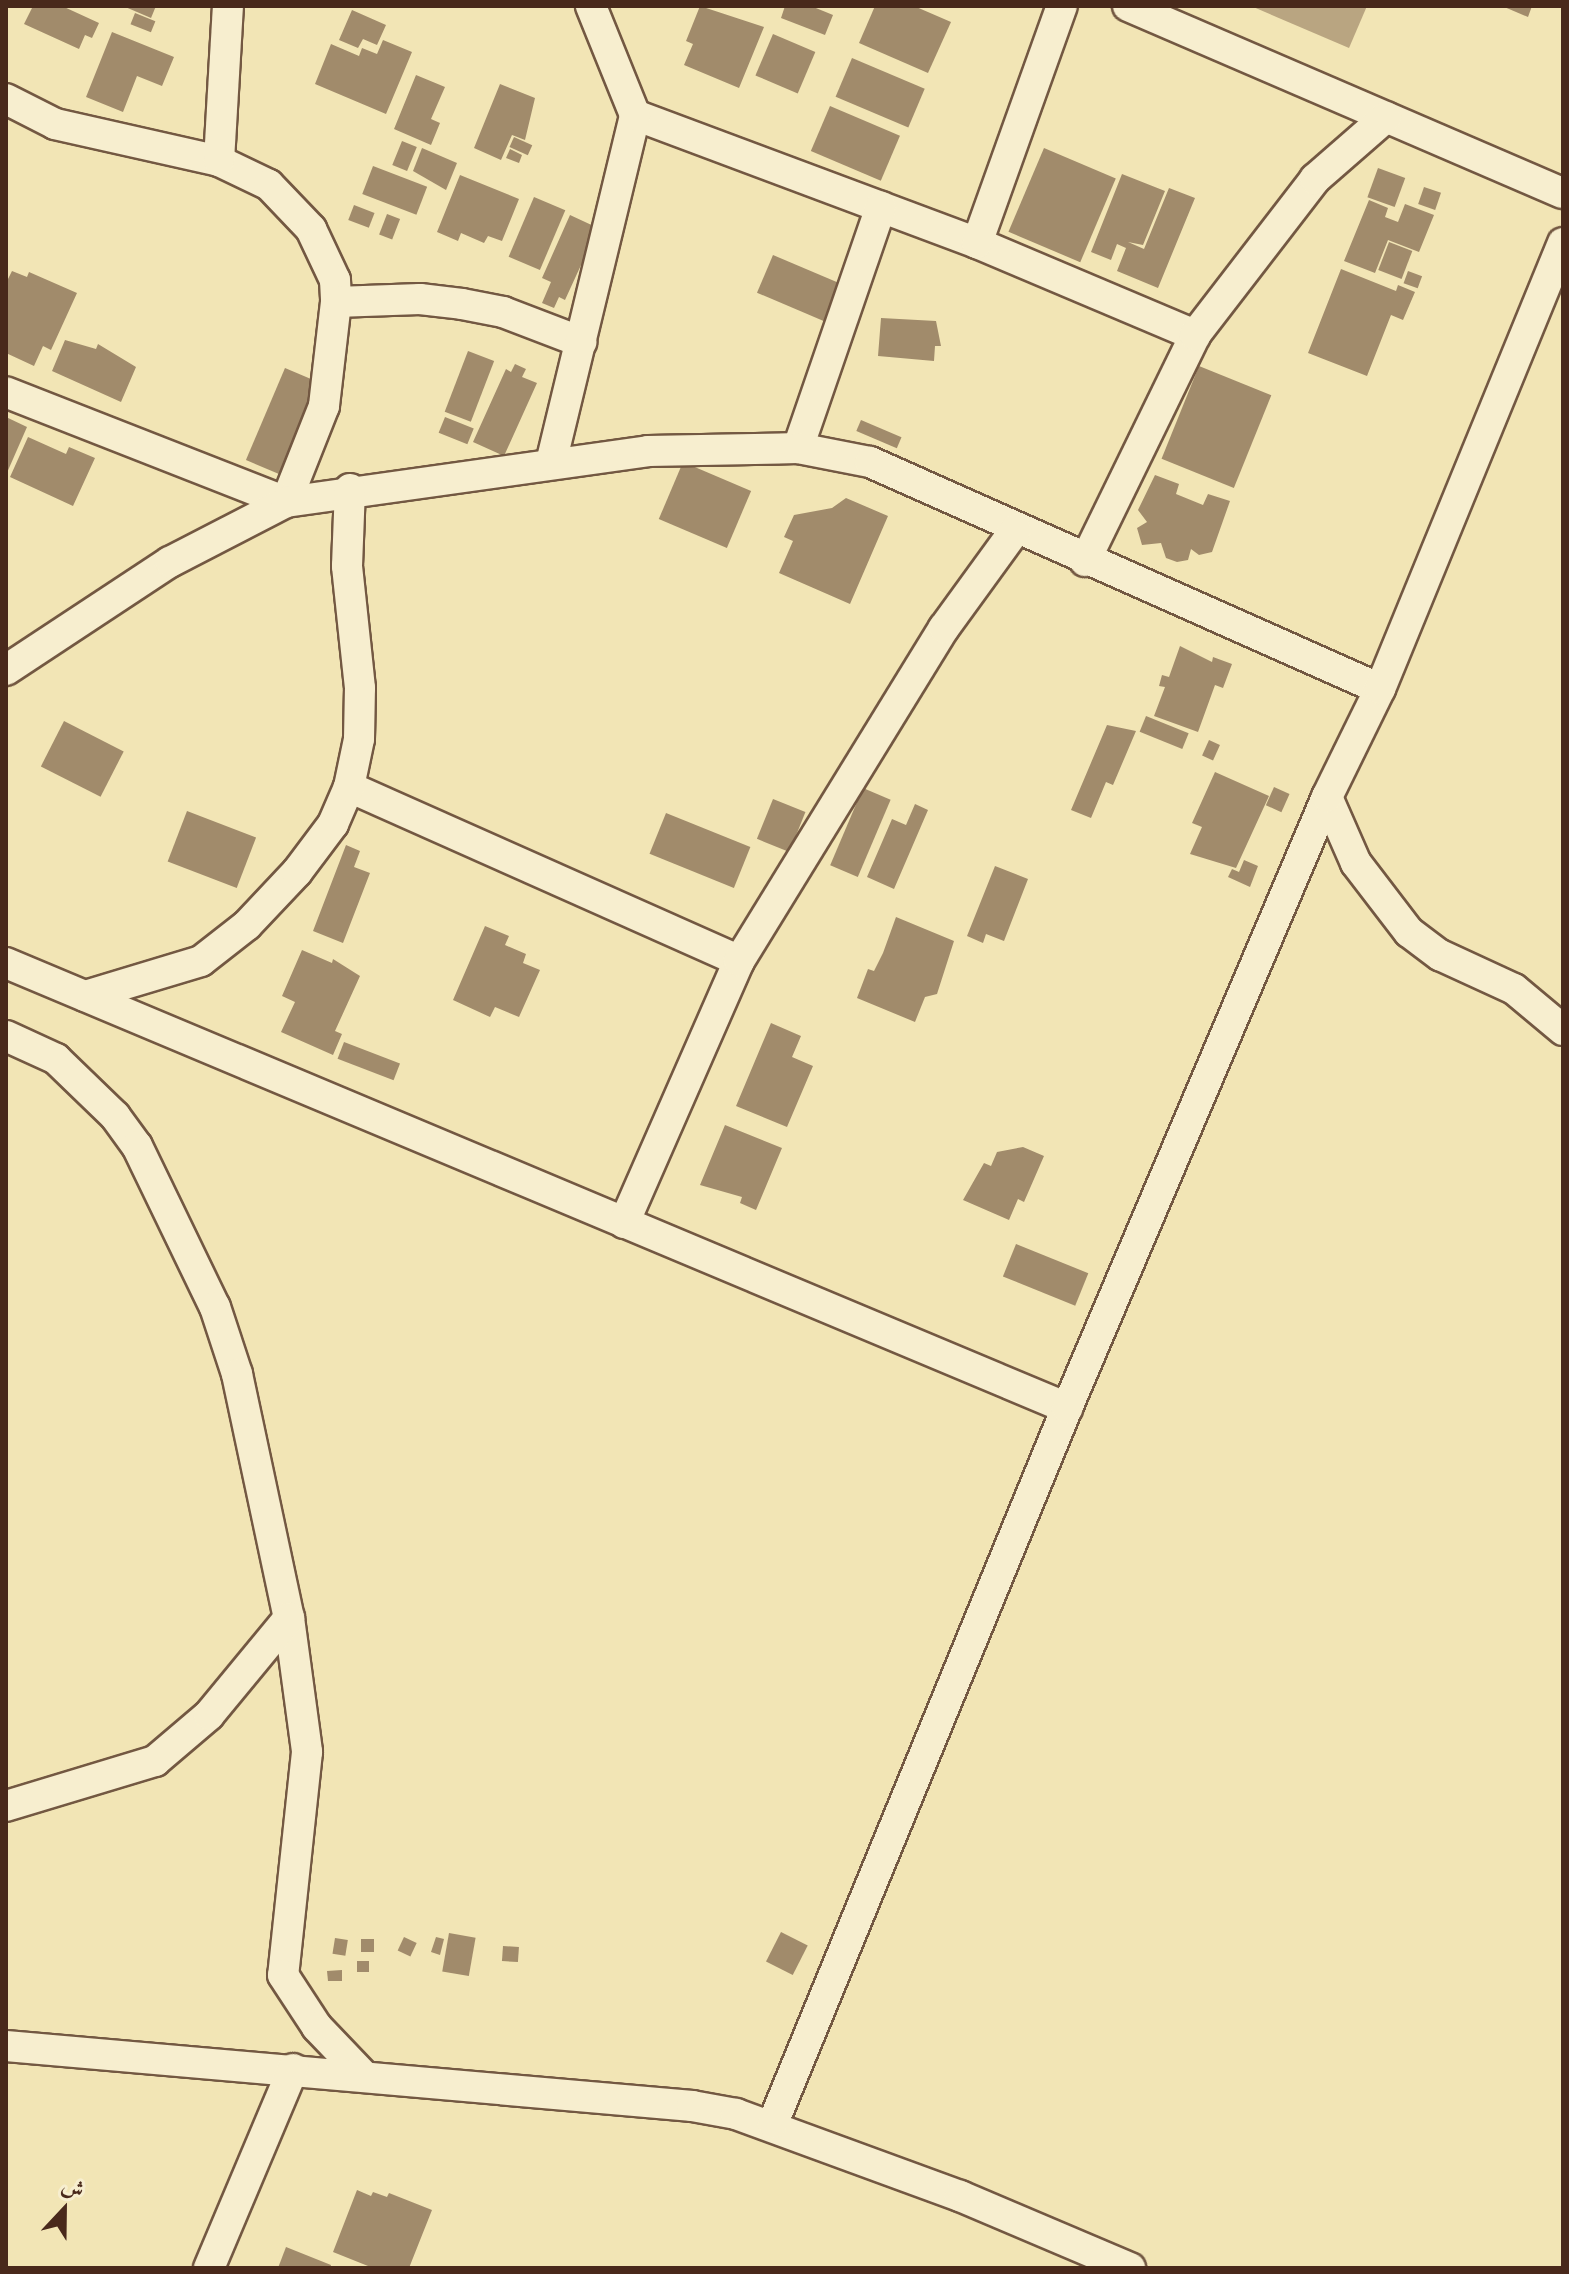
<!DOCTYPE html>
<html>
<head>
<meta charset="utf-8">
<style>
  body { margin:0 }
  #map { position:relative; width:1569px; height:2274px; overflow:hidden; background:#f2e5b5; font-family:"IM FELL Double Pica",Amiri,serif }
  div>[style] { position:absolute }
  [style*='--x'] { left:calc(var(--x)*1px); top:calc(var(--y)*1px); width:calc(var(--w)*1px); rotate:calc(var(--a)*1deg) }
  .water>* { inset:0; background:#b9a581 }
  .building>* { inset:0; background:#a18b6b; transform-origin:0 0 }
  .roads { filter:drop-shadow(2px 0 #735842) drop-shadow(-2px 0 #735842) drop-shadow(0 2px #735842) drop-shadow(0 -2px #735842) }
  .minor>* { height:30px; margin:-15px; padding:0 15px; transform-origin:15px; border-radius:15px; background:#f7eecf }
  span { translate:-50% -50%; white-space:nowrap; text-align:center; line-height:1.15; -webkit-text-stroke:6px #f7eecf; paint-order:stroke }
  .frame { position:absolute; inset:0; border:8px solid #49291b; pointer-events:none }
  .north { position:absolute; left:24px; top:2170px; width:80px; height:80px; -webkit-text-stroke:6px #f7eecf; paint-order:stroke; rotate:22deg; font-size:22px; font-weight:700; line-height:32px; text-align:center; color:#49291b }
  .north::after { content:''; display:block; margin:auto; width:28px; height:36px; background:#49291b; clip-path:polygon(50% 0,100% 100%,50% 72%,0 100%) }
</style>
</head>
<body>
<div id="map">
  <div class="water">
    <i style="clip-path:polygon(1251px 6px,1367px 6px,1349px 48px)"></i>
  </div>
  <div class="building">
    <i style="clip-path:polygon(33px 6px,62px 6px,99px 23px,92px 38px,85px 35px,79px 49px,24px 24px)"></i>
    <i style="clip-path:polygon(123px 6px,156px 6px,151px 18px)"></i>
    <i style="clip-path:polygon(700px 6px,764px 27px,739px 88px,684px 65px,693px 44px,686px 41px)"></i>
    <i style="clip-path:polygon(785px 6px,811px 6px,833px 15px,825px 35px,781px 18px)"></i>
    <i style="clip-path:polygon(875px 6px,914px 6px,951px 22px,928px 73px,859px 43px)"></i>
    <i style="clip-path:polygon(1502px 6px,1532px 6px,1528px 17px)"></i>
    <i style="clip-path:polygon(352px 10px,386px 25px,377px 45px,363px 39px,358px 48px,339px 40px)"></i>
    <i style="left:135px;top:13px;width:22px;height:12px;rotate:22deg"></i>
    <i style="clip-path:polygon(112px 32px,174px 57px,162px 86px,137px 76px,123px 112px,86px 97px)"></i>
    <i style="left:773px;top:34px;width:46px;height:45px;rotate:23deg"></i>
    <i style="clip-path:polygon(383px 40px,412px 52px,386px 114px,315px 84px,331px 44px,359px 56px,362px 48px,377px 54px)"></i>
    <i style="left:852px;top:58px;width:79px;height:42px;rotate:23deg"></i>
    <i style="clip-path:polygon(416px 75px,445px 87px,431px 119px,440px 123px,431px 145px,394px 129px)"></i>
    <i style="clip-path:polygon(500px 84px,535px 98px,525px 140px,512px 135px,501px 160px,474px 148px)"></i>
    <i style="left:830px;top:106px;width:76px;height:49px;rotate:23deg"></i>
    <i style="left:514px;top:137px;width:20px;height:11px;rotate:24deg"></i>
    <i style="left:402px;top:141px;width:16px;height:26px;rotate:22deg"></i>
    <i style="clip-path:polygon(422px 148px,457px 163px,446px 190px,413px 171px)"></i>
    <i style="left:1044px;top:148px;width:78px;height:91px;rotate:23deg"></i>
    <i style="clip-path:polygon(510px 149px,522px 155px,519px 163px,506px 158px)"></i>
    <i style="left:373px;top:166px;width:58px;height:30px;rotate:21deg"></i>
    <i style="left:1378px;top:168px;width:29px;height:31px;rotate:20deg"></i>
    <i style="clip-path:polygon(1122px 174px,1165px 191px,1143px 245px,1128px 242px,1144px 249px,1169px 188px,1195px 198px,1158px 288px,1117px 271px,1126px 248px,1117px 244px,1111px 260px,1091px 252px)"></i>
    <i style="clip-path:polygon(460px 175px,519px 199px,502px 241px,488px 236px,484px 243px,461px 233px,458px 241px,437px 232px)"></i>
    <i style="left:1424px;top:187px;width:18px;height:18px;rotate:19deg"></i>
    <i style="left:534px;top:197px;width:34px;height:65px;rotate:23deg"></i>
    <i style="clip-path:polygon(1369px 200px,1388px 208px,1385px 217px,1398px 222px,1405px 204px,1434px 215px,1419px 252px,1388px 240px,1375px 273px,1344px 261px)"></i>
    <i style="left:354px;top:205px;width:22px;height:16px;rotate:21deg"></i>
    <i style="left:387px;top:214px;width:14px;height:22px;rotate:21deg"></i>
    <i style="clip-path:polygon(570px 215px,598px 228px,565px 300px,559px 297px,554px 308px,542px 303px,551px 282px,542px 278px)"></i>
    <i style="left:1389px;top:242px;width:25px;height:30px;rotate:21deg"></i>
    <i style="left:773px;top:255px;width:73px;height:41px;rotate:23deg"></i>
    <i style="clip-path:polygon(1341px 269px,1396px 291px,1398px 285px,1415px 292px,1403px 320px,1391px 315px,1367px 376px,1308px 353px)"></i>
    <i style="clip-path:polygon(12px 271px,27px 277px,29px 272px,77px 293px,51px 350px,43px 346px,34px 366px,6px 353px,6px 283px)"></i>
    <i style="left:1408px;top:271px;width:15px;height:13px;rotate:20deg"></i>
    <i style="clip-path:polygon(881px 318px,936px 321px,941px 346px,935px 346px,934px 361px,878px 356px)"></i>
    <i style="clip-path:polygon(65px 340px,96px 349px,98px 344px,136px 367px,121px 402px,52px 371px)"></i>
    <i style="left:468px;top:351px;width:28px;height:65px;rotate:21deg"></i>
    <i style="clip-path:polygon(515px 364px,526px 369px,522px 377px,537px 383px,504px 456px,473px 442px,506px 369px,511px 372px)"></i>
    <i style="left:1199px;top:366px;width:78px;height:100px;rotate:22deg"></i>
    <i style="left:285px;top:368px;width:41px;height:100px;rotate:23deg"></i>
    <i style="clip-path:polygon(6px 417px,27px 427px,6px 475px)"></i>
    <i style="left:445px;top:417px;width:31px;height:17px;rotate:22deg"></i>
    <i style="left:861px;top:420px;width:44px;height:12px;rotate:23deg"></i>
    <i style="clip-path:polygon(28px 437px,66px 454px,69px 447px,95px 458px,73px 506px,10px 477px)"></i>
    <i style="left:683px;top:462px;width:74px;height:62px;rotate:23deg"></i>
    <i style="clip-path:polygon(1155px 475px,1179px 484px,1176px 494px,1203px 505px,1208px 494px,1230px 501px,1212px 552px,1199px 555px,1191px 549px,1188px 560px,1177px 562px,1166px 558px,1161px 543px,1142px 545px,1137px 528px,1147px 522px,1138px 510px)"></i>
    <i style="clip-path:polygon(846px 498px,888px 516px,850px 604px,779px 573px,793px 541px,784px 537px,794px 515px,832px 508px)"></i>
    <i style="clip-path:polygon(1180px 646px,1212px 662px,1213px 657px,1232px 664px,1223px 688px,1215px 685px,1198px 732px,1154px 716px,1165px 687px,1159px 686px,1162px 675px,1169px 677px)"></i>
    <i style="left:1146px;top:716px;width:46px;height:17px;rotate:22deg"></i>
    <i style="left:64px;top:721px;width:67px;height:51px;rotate:27deg"></i>
    <i style="clip-path:polygon(1107px 725px,1136px 731px,1113px 785px,1106px 782px,1091px 818px,1071px 810px)"></i>
    <i style="left:1209px;top:740px;width:12px;height:17px;rotate:24deg"></i>
    <i style="clip-path:polygon(1215px 772px,1269px 796px,1236px 868px,1190px 854px,1202px 827px,1192px 823px)"></i>
    <i style="left:1274px;top:787px;width:17px;height:20px;rotate:24deg"></i>
    <i style="left:863px;top:788px;width:30px;height:84px;rotate:23deg"></i>
    <i style="left:773px;top:799px;width:35px;height:43px;rotate:22deg"></i>
    <i style="clip-path:polygon(915px 804px,928px 810px,894px 889px,867px 877px,892px 819px,906px 825px)"></i>
    <i style="left:187px;top:811px;width:74px;height:54px;rotate:21deg"></i>
    <i style="left:666px;top:813px;width:91px;height:44px;rotate:22deg"></i>
    <i style="clip-path:polygon(346px 845px,360px 851px,354px 867px,370px 873px,343px 943px,313px 931px)"></i>
    <i style="clip-path:polygon(1244px 860px,1258px 866px,1250px 887px,1228px 877px,1232px 869px,1239px 872px)"></i>
    <i style="clip-path:polygon(995px 866px,1028px 879px,1004px 941px,986px 934px,983px 943px,967px 936px)"></i>
    <i style="clip-path:polygon(896px 917px,954px 941px,937px 994px,925px 997px,915px 1022px,857px 998px,868px 969px,874px 971px,883px 953px)"></i>
    <i style="clip-path:polygon(485px 926px,509px 936px,505px 945px,526px 954px,523px 963px,540px 970px,519px 1017px,495px 1007px,490px 1017px,453px 1000px)"></i>
    <i style="clip-path:polygon(302px 950px,332px 963px,333px 959px,360px 976px,335px 1031px,342px 1034px,333px 1055px,281px 1032px,295px 1002px,282px 996px)"></i>
    <i style="clip-path:polygon(771px 1023px,801px 1036px,792px 1057px,813px 1066px,787px 1127px,736px 1106px)"></i>
    <i style="left:344px;top:1042px;width:60px;height:18px;rotate:21deg"></i>
    <i style="clip-path:polygon(725px 1125px,782px 1148px,756px 1210px,740px 1203px,742px 1197px,700px 1185px)"></i>
    <i style="clip-path:polygon(1023px 1147px,1044px 1156px,1024px 1202px,1018px 1199px,1009px 1220px,963px 1200px,984px 1163px,991px 1166px,997px 1152px)"></i>
    <i style="left:1016px;top:1244px;width:78px;height:35px;rotate:22deg"></i>
    <i style="left:781px;top:1932px;width:30px;height:33px;rotate:27deg"></i>
    <i style="left:449px;top:1933px;width:27px;height:39px;rotate:10deg"></i>
    <i style="left:404px;top:1937px;width:14px;height:15px;rotate:25deg"></i>
    <i style="clip-path:polygon(436px 1937px,444px 1939px,440px 1955px,431px 1952px)"></i>
    <i style="left:335px;top:1938px;width:13px;height:16px;rotate:9deg"></i>
    <i style="left:361px;top:1939px;width:13px;height:13px"></i>
    <i style="left:503px;top:1946px;width:16px;height:15px;rotate:4deg"></i>
    <i style="left:357px;top:1961px;width:12px;height:11px"></i>
    <i style="clip-path:polygon(342px 1970px,342px 1981px,328px 1981px,327px 1971px)"></i>
    <i style="clip-path:polygon(357px 2190px,371px 2196px,373px 2192px,387px 2197px,389px 2193px,432px 2210px,409px 2268px,373px 2268px,333px 2252px)"></i>
    <i style="clip-path:polygon(286px 2247px,331px 2265px,330px 2268px,278px 2268px)"></i>
  </div>
  <div class="roads">
    <div class="minor">
      <i style="--x:1128;--y:6;--w:473;--a:23.3"></i>
      <i style="--x:6;--y:99;--w:55;--a:27"></i>
      <i style="--x:55;--y:124;--w:168;--a:12.7"></i>
      <i style="--x:219;--y:161;--w:55;--a:25.6"></i>
      <i style="--x:269;--y:185;--w:61;--a:46.3"></i>
      <i style="--x:311;--y:229;--w:56;--a:64.8"></i>
      <i style="--x:335;--y:280;--w:22;--a:87"></i>
      <i style="--x:336;--y:302;--w:105;--a:96.6"></i>
      <i style="--x:324;--y:406;--w:103;--a:111.6"></i>
      <i style="--x:286;--y:502;--w:301;--a:-158.6"></i>
      <i style="--x:635;--y:115;--w:365;--a:20.5"></i>
      <i style="--x:977;--y:243;--w:237;--a:22.9"></i>
      <i style="--x:219;--y:161;--w:155;--a:-86.7"></i>
      <i style="--x:977;--y:243;--w:252;--a:-70.3"></i>
      <i style="--x:336;--y:302;--w:84;--a:-2"></i>
      <i style="--x:420;--y:299;--w:42;--a:6.8"></i>
      <i style="--x:462;--y:304;--w:42;--a:11"></i>
      <i style="--x:503;--y:312;--w:84;--a:21"></i>
      <i style="--x:798;--y:448;--w:255;--a:-71"></i>
      <i style="--x:551;--y:463;--w:358;--a:-76.4"></i>
      <i style="--x:635;--y:115;--w:118;--a:-112"></i>
      <i style="--x:1085;--y:561;--w:251;--a:-64"></i>
      <i style="--x:1195;--y:335;--w:197;--a:-52.4"></i>
      <i style="--x:1315;--y:179;--w:94;--a:-41.1"></i>
      <i style="--x:6;--y:670;--w:196;--a:-33.4"></i>
      <i style="--x:170;--y:562;--w:131;--a:-27.3"></i>
      <i style="--x:286;--y:502;--w:366;--a:-8"></i>
      <i style="--x:648;--y:451;--w:150;--a:-1.1"></i>
      <i style="--x:798;--y:448;--w:73;--a:11"></i>
      <i style="--x:870;--y:462;--w:558;--a:23.99"></i>
      <i style="--x:349;--y:787;--w:427;--a:24"></i>
      <i style="--x:1327;--y:797;--w:72;--a:66.3"></i>
      <i style="--x:1356;--y:863;--w:87;--a:52.5"></i>
      <i style="--x:1409;--y:932;--w:39;--a:37"></i>
      <i style="--x:1440;--y:955;--w:81;--a:24.7"></i>
      <i style="--x:1514;--y:989;--w:64;--a:39.9"></i>
      <i style="--x:6;--y:963;--w:1151;--a:22.75"></i>
      <i style="--x:85;--y:996;--w:121;--a:-16.8"></i>
      <i style="--x:201;--y:961;--w:58;--a:-38"></i>
      <i style="--x:247;--y:925;--w:73;--a:-46.7"></i>
      <i style="--x:297;--y:872;--w:60;--a:-53.1"></i>
      <i style="--x:333;--y:824;--w:40;--a:-66.6"></i>
      <i style="--x:349;--y:787;--w:49;--a:-78.2"></i>
      <i style="--x:359;--y:739;--w:51;--a:-88.9"></i>
      <i style="--x:360;--y:688;--w:123;--a:-96.1"></i>
      <i style="--x:347;--y:566;--w:77;--a:-87.8"></i>
      <i style="--x:6;--y:1036;--w:55;--a:24.7"></i>
      <i style="--x:56;--y:1059;--w:82;--a:44"></i>
      <i style="--x:115;--y:1116;--w:37;--a:54"></i>
      <i style="--x:137;--y:1146;--w:179;--a:64.2"></i>
      <i style="--x:215;--y:1307;--w:71;--a:71.8"></i>
      <i style="--x:237;--y:1374;--w:249;--a:78"></i>
      <i style="--x:289;--y:1618;--w:135;--a:82.3"></i>
      <i style="--x:307;--y:1752;--w:224;--a:96.1"></i>
      <i style="--x:283;--y:1975;--w:62;--a:56.8"></i>
      <i style="--x:317;--y:2027;--w:68;--a:46.2"></i>
      <i style="--x:624;--y:1223;--w:286;--a:-66.3"></i>
      <i style="--x:739;--y:961;--w:391;--a:-58.4"></i>
      <i style="--x:944;--y:628;--w:122;--a:-54"></i>
      <i style="--x:6;--y:1806;--w:156;--a:-16.8"></i>
      <i style="--x:155;--y:1761;--w:71;--a:-40.4"></i>
      <i style="--x:209;--y:1715;--w:126;--a:-50.5"></i>
      <i style="--x:6;--y:2046;--w:689;--a:5"></i>
      <i style="--x:692;--y:2106;--w:45;--a:10.3"></i>
      <i style="--x:736;--y:2114;--w:239;--a:20.1"></i>
      <i style="--x:960;--y:2196;--w:185;--a:23"></i>
      <i style="--x:773;--y:2123;--w:773;--a:-67.65"></i>
      <i style="--x:1067;--y:1408;--w:664;--a:-66.95"></i>
      <i style="--x:1327;--y:797;--w:120;--a:-63.9"></i>
      <i style="--x:1380;--y:689;--w:482;--a:-67.7"></i>
      <i style="--x:209;--y:2268;--w:216;--a:-67.1"></i>
    </div>
  </div>
  <div class="frame"></div>
  <div class="north">ش</div>
</div>
</body>
</html>
